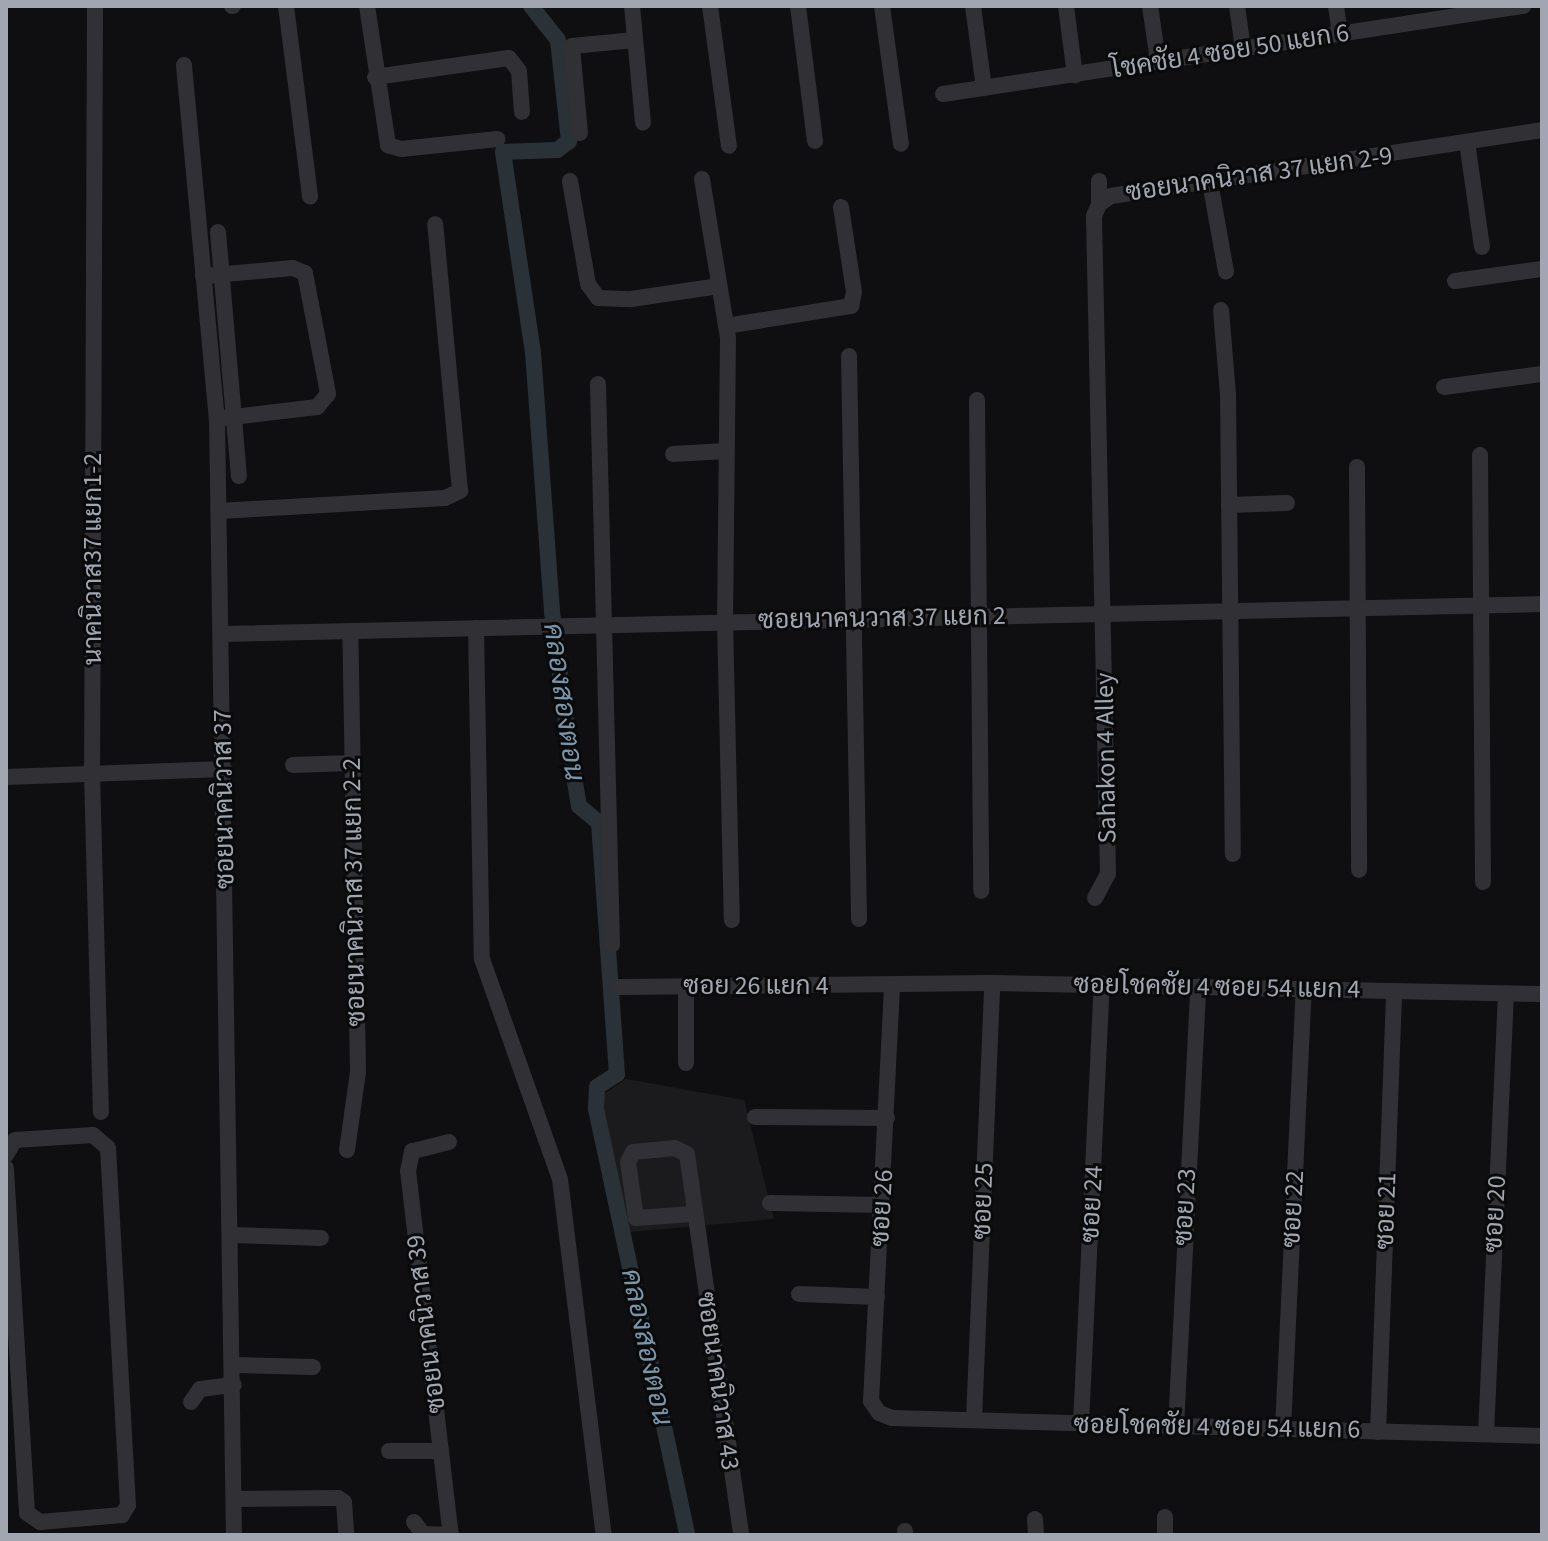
<!DOCTYPE html>
<html>
<head>
<meta charset="utf-8">
<style>
  body { margin:0 }
  #map { position:relative; width:1548px; height:1541px; overflow:hidden; background:#0f0f11; font-family:"Source Sans 3",Sarabun,sans-serif }
  div>[style] { position:absolute }
  [style*='--x'] { left:calc(var(--x)*1px); top:calc(var(--y)*1px); width:calc(var(--w)*1px); rotate:calc(var(--a)*1deg) }
  .built>* { inset:0; background:#1b1b1d }
  .canal>* { height:16px; margin:-8px; padding:0 8px; transform-origin:8px; border-radius:8px; background:#2a3238 }
  .minor>* { height:16px; margin:-8px; padding:0 8px; transform-origin:8px; border-radius:8px; background:#313135 }
  span { translate:-50% -50%; white-space:nowrap; text-align:center; line-height:1.15; -webkit-text-stroke:6px #0a0a0b; paint-order:stroke }
  .street-label { font-size:26px; color:#a1a6b1 }
  .water-label { font-size:28px; color:#7995aa; font-style:italic }
  .frame { position:absolute; inset:0; border:8px solid #a1a6b1; pointer-events:none }
</style>
</head>
<body>
<div id="map">
  <div class="built">
    <i style="clip-path:polygon(626px 1079px,744px 1100px,774px 1219px,630px 1232px,600px 1096px)"></i>
  </div>
  <div class="canal">
    <i style="--x:531;--y:6;--w:43;--a:51.5"></i>
    <i style="--x:558;--y:40;--w:102;--a:83.8"></i>
    <i style="--x:569;--y:141;--w:15;--a:143"></i>
    <i style="--x:557;--y:150;--w:54;--a:177.9"></i>
    <i style="--x:503;--y:152;--w:202;--a:81.5"></i>
    <i style="--x:533;--y:352;--w:261;--a:85.8"></i>
    <i style="--x:552;--y:612;--w:142;--a:82.7"></i>
    <i style="--x:570;--y:753;--w:54;--a:80.4"></i>
    <i style="--x:579;--y:806;--w:26;--a:40"></i>
    <i style="--x:599;--y:823;--w:252;--a:85.9"></i>
    <i style="--x:617;--y:1074;--w:24;--a:147"></i>
    <i style="--x:597;--y:1087;--w:22;--a:93"></i>
    <i style="--x:596;--y:1109;--w:436;--a:77.9"></i>
  </div>
  <div class="minor">
    <i style="--x:95;--y:6;--w:767;--a:90.22"></i>
    <i style="--x:92;--y:773;--w:339;--a:88.5"></i>
    <i style="--x:232;--y:6;--w:1;--a:0"></i>
    <i style="--x:286;--y:6;--w:192;--a:82.8"></i>
    <i style="--x:367;--y:6;--w:141;--a:81.4"></i>
    <i style="--x:388;--y:145;--w:14;--a:17"></i>
    <i style="--x:401;--y:149;--w:97;--a:-5.9"></i>
    <i style="--x:632;--y:6;--w:117;--a:84.6"></i>
    <i style="--x:710;--y:6;--w:141;--a:82.3"></i>
    <i style="--x:798;--y:6;--w:136;--a:82.8"></i>
    <i style="--x:882;--y:6;--w:139;--a:82.2"></i>
    <i style="--x:973;--y:6;--w:83;--a:82.4"></i>
    <i style="--x:1066;--y:6;--w:70;--a:82.6"></i>
    <i style="--x:1150;--y:6;--w:56;--a:81.7"></i>
    <i style="--x:1237;--y:6;--w:42;--a:81.9"></i>
    <i style="--x:1336;--y:6;--w:27;--a:82"></i>
    <i style="--x:184;--y:65;--w:356;--a:84.7"></i>
    <i style="--x:217;--y:419;--w:1116;--a:89.13"></i>
    <i style="--x:375;--y:77;--w:135;--a:-8.1"></i>
    <i style="--x:509;--y:58;--w:16;--a:52"></i>
    <i style="--x:519;--y:71;--w:41;--a:85.8"></i>
    <i style="--x:943;--y:94;--w:587;--a:-8.63"></i>
    <i style="--x:580;--y:133;--w:87;--a:-95.3"></i>
    <i style="--x:572;--y:46;--w:63;--a:-5.4"></i>
    <i style="--x:1467;--y:142;--w:106;--a:81.9"></i>
    <i style="--x:702;--y:179;--w:161;--a:80.7"></i>
    <i style="--x:728;--y:338;--w:282;--a:90.6"></i>
    <i style="--x:725;--y:620;--w:300;--a:88.7"></i>
    <i style="--x:570;--y:181;--w:105;--a:80.1"></i>
    <i style="--x:588;--y:284;--w:17;--a:54"></i>
    <i style="--x:598;--y:298;--w:33;--a:2"></i>
    <i style="--x:631;--y:299;--w:89;--a:-8.4"></i>
    <i style="--x:1099;--y:181;--w:23;--a:90"></i>
    <i style="--x:1210;--y:182;--w:91;--a:79.9"></i>
    <i style="--x:218;--y:232;--w:245;--a:85.1"></i>
    <i style="--x:203;--y:276;--w:90;--a:-5.1"></i>
    <i style="--x:293;--y:268;--w:13;--a:23"></i>
    <i style="--x:305;--y:273;--w:123;--a:79.2"></i>
    <i style="--x:328;--y:394;--w:17;--a:130"></i>
    <i style="--x:317;--y:407;--w:101;--a:173.2"></i>
    <i style="--x:1455;--y:281;--w:88;--a:-7.9"></i>
    <i style="--x:1221;--y:310;--w:85;--a:85.3"></i>
    <i style="--x:1228;--y:395;--w:459;--a:89.4"></i>
    <i style="--x:726;--y:326;--w:127;--a:-9.1"></i>
    <i style="--x:851;--y:306;--w:14;--a:-78"></i>
    <i style="--x:854;--y:292;--w:86;--a:-98.7"></i>
    <i style="--x:849;--y:356;--w:563;--a:88.98"></i>
    <i style="--x:598;--y:384;--w:561;--a:88.57"></i>
    <i style="--x:1444;--y:387;--w:99;--a:-7.6"></i>
    <i style="--x:977;--y:400;--w:491;--a:89.5"></i>
    <i style="--x:673;--y:454;--w:52;--a:-3.3"></i>
    <i style="--x:1480;--y:455;--w:427;--a:89.6"></i>
    <i style="--x:1357;--y:467;--w:403;--a:89.7"></i>
    <i style="--x:1229;--y:505;--w:58;--a:-2"></i>
    <i style="--x:219;--y:511;--w:226;--a:-3.3"></i>
    <i style="--x:445;--y:498;--w:17;--a:-25"></i>
    <i style="--x:460;--y:491;--w:268;--a:-95.3"></i>
    <i style="--x:476;--y:628;--w:331;--a:89"></i>
    <i style="--x:482;--y:959;--w:233;--a:70.5"></i>
    <i style="--x:560;--y:1179;--w:359;--a:83"></i>
    <i style="--x:222;--y:634;--w:1320;--a:-1.3"></i>
    <i style="--x:293;--y:765;--w:58;--a:-2"></i>
    <i style="--x:6;--y:777;--w:218;--a:-2.1"></i>
    <i style="--x:1095;--y:898;--w:27;--a:-62"></i>
    <i style="--x:1108;--y:874;--w:658;--a:-91.22"></i>
    <i style="--x:1094;--y:216;--w:13;--a:-67"></i>
    <i style="--x:1099;--y:204;--w:14;--a:-34"></i>
    <i style="--x:1111;--y:196;--w:436;--a:-8.7"></i>
    <i style="--x:620;--y:987;--w:372;--a:-0.6"></i>
    <i style="--x:992;--y:983;--w:550;--a:1.15"></i>
    <i style="--x:892;--y:987;--w:415;--a:92.9"></i>
    <i style="--x:871;--y:1401;--w:14;--a:56"></i>
    <i style="--x:879;--y:1413;--w:14;--a:21"></i>
    <i style="--x:892;--y:1418;--w:650;--a:1.59"></i>
    <i style="--x:686;--y:1063;--w:77;--a:-90"></i>
    <i style="--x:755;--y:1117;--w:132;--a:0.4"></i>
    <i style="--x:449;--y:1142;--w:38;--a:166"></i>
    <i style="--x:412;--y:1151;--w:20;--a:101"></i>
    <i style="--x:408;--y:1171;--w:367;--a:83.3"></i>
    <i style="--x:347;--y:1150;--w:79;--a:-82"></i>
    <i style="--x:358;--y:1072;--w:440;--a:-91"></i>
    <i style="--x:6;--y:1155;--w:17;--a:-59"></i>
    <i style="--x:15;--y:1140;--w:78;--a:-3.7"></i>
    <i style="--x:93;--y:1135;--w:20;--a:41"></i>
    <i style="--x:108;--y:1148;--w:358;--a:86.8"></i>
    <i style="--x:128;--y:1505;--w:12;--a:121"></i>
    <i style="--x:122;--y:1515;--w:82;--a:175.1"></i>
    <i style="--x:40;--y:1522;--w:16;--a:-145"></i>
    <i style="--x:27;--y:1513;--w:346;--a:-93.5"></i>
    <i style="--x:770;--y:1203;--w:112;--a:1"></i>
    <i style="--x:693;--y:1214;--w:57;--a:176"></i>
    <i style="--x:636;--y:1218;--w:57;--a:-98.1"></i>
    <i style="--x:628;--y:1162;--w:11;--a:-63"></i>
    <i style="--x:633;--y:1152;--w:42;--a:-5.4"></i>
    <i style="--x:675;--y:1148;--w:13;--a:27"></i>
    <i style="--x:687;--y:1154;--w:385;--a:81.9"></i>
    <i style="--x:232;--y:1235;--w:89;--a:1.9"></i>
    <i style="--x:799;--y:1294;--w:78;--a:2.2"></i>
    <i style="--x:234;--y:1365;--w:79;--a:1.5"></i>
    <i style="--x:191;--y:1402;--w:16;--a:-55"></i>
    <i style="--x:200;--y:1389;--w:34;--a:-7"></i>
    <i style="--x:974;--y:1420;--w:437;--a:-87.6"></i>
    <i style="--x:1081;--y:1424;--w:441;--a:-87.3"></i>
    <i style="--x:1176;--y:1427;--w:441;--a:-87.1"></i>
    <i style="--x:1283;--y:1429;--w:441;--a:-87.3"></i>
    <i style="--x:1378;--y:1432;--w:441;--a:-87.9"></i>
    <i style="--x:1486;--y:1434;--w:441;--a:-87.4"></i>
    <i style="--x:389;--y:1451;--w:52;--a:0"></i>
    <i style="--x:234;--y:1499;--w:104;--a:-0.6"></i>
    <i style="--x:338;--y:1498;--w:7;--a:34"></i>
    <i style="--x:344;--y:1502;--w:32;--a:86"></i>
    <i style="--x:1165;--y:1517;--w:18;--a:90"></i>
    <i style="--x:1035;--y:1519;--w:16;--a:86"></i>
    <i style="--x:414;--y:1522;--w:15;--a:53"></i>
    <i style="--x:423;--y:1534;--w:28;--a:2"></i>
    <i style="--x:905;--y:1535;--w:4;--a:-90"></i>
  </div>
  <div class="street-label">
    <span style="left:1230px;top:51px;rotate:-9deg">โชคชัย 4 ซอย 50 แยก 6</span>
    <span style="left:1259px;top:174px;rotate:-8deg">ซอยนาคนิวาส 37 แยก 2-9</span>
    <span style="left:93px;top:559px;rotate:-90deg">นาคนิวาส37 แยก1-2</span>
    <span style="left:882px;top:618px;rotate:-1deg">ซอยนาคนวาส 37 แยก 2</span>
    <span style="left:1106px;top:758px;rotate:-91deg">Sahakon 4 Alley</span>
    <span style="left:224px;top:799px;rotate:-91deg">ซอยนาคนิวาส 37</span>
    <span style="left:354px;top:892px;rotate:-91deg">ซอยนาคนิวาส 37 แยก 2-2</span>
    <span style="left:756px;top:986px">ซอย 26 แยก 4</span>
    <span style="left:1217px;top:987px;rotate:1deg">ซอยโชคชัย 4 ซอย 54 แยก 4</span>
    <span style="left:983px;top:1201px;rotate:-88deg">ซอย 25</span>
    <span style="left:1092px;top:1204px;rotate:-87deg">ซอย 24</span>
    <span style="left:1185px;top:1207px;rotate:-87deg">ซอย 23</span>
    <span style="left:882px;top:1208px;rotate:-87deg">ซอย 26</span>
    <span style="left:1293px;top:1209px;rotate:-87deg">ซอย 22</span>
    <span style="left:1386px;top:1211px;rotate:-88deg">ซอย 21</span>
    <span style="left:1495px;top:1214px;rotate:-87deg">ซอย 20</span>
    <span style="left:426px;top:1324px;rotate:-97deg">ซอยนาคนิวาส 39</span>
    <span style="left:718px;top:1381px;rotate:82deg">ซอยนาคนิวาส 43</span>
    <span style="left:1217px;top:1427px;rotate:1deg">ซอยโชคชัย 4 ซอย 54 แยก 6</span>
  </div>
  <div class="water-label">
    <span style="left:564px;top:702px;rotate:82deg">คลองสองตอน</span>
    <span style="left:647px;top:1347px;rotate:78deg">คลองสองตอน</span>
  </div>
  <div class="frame"></div>
</div>
</body>
</html>
